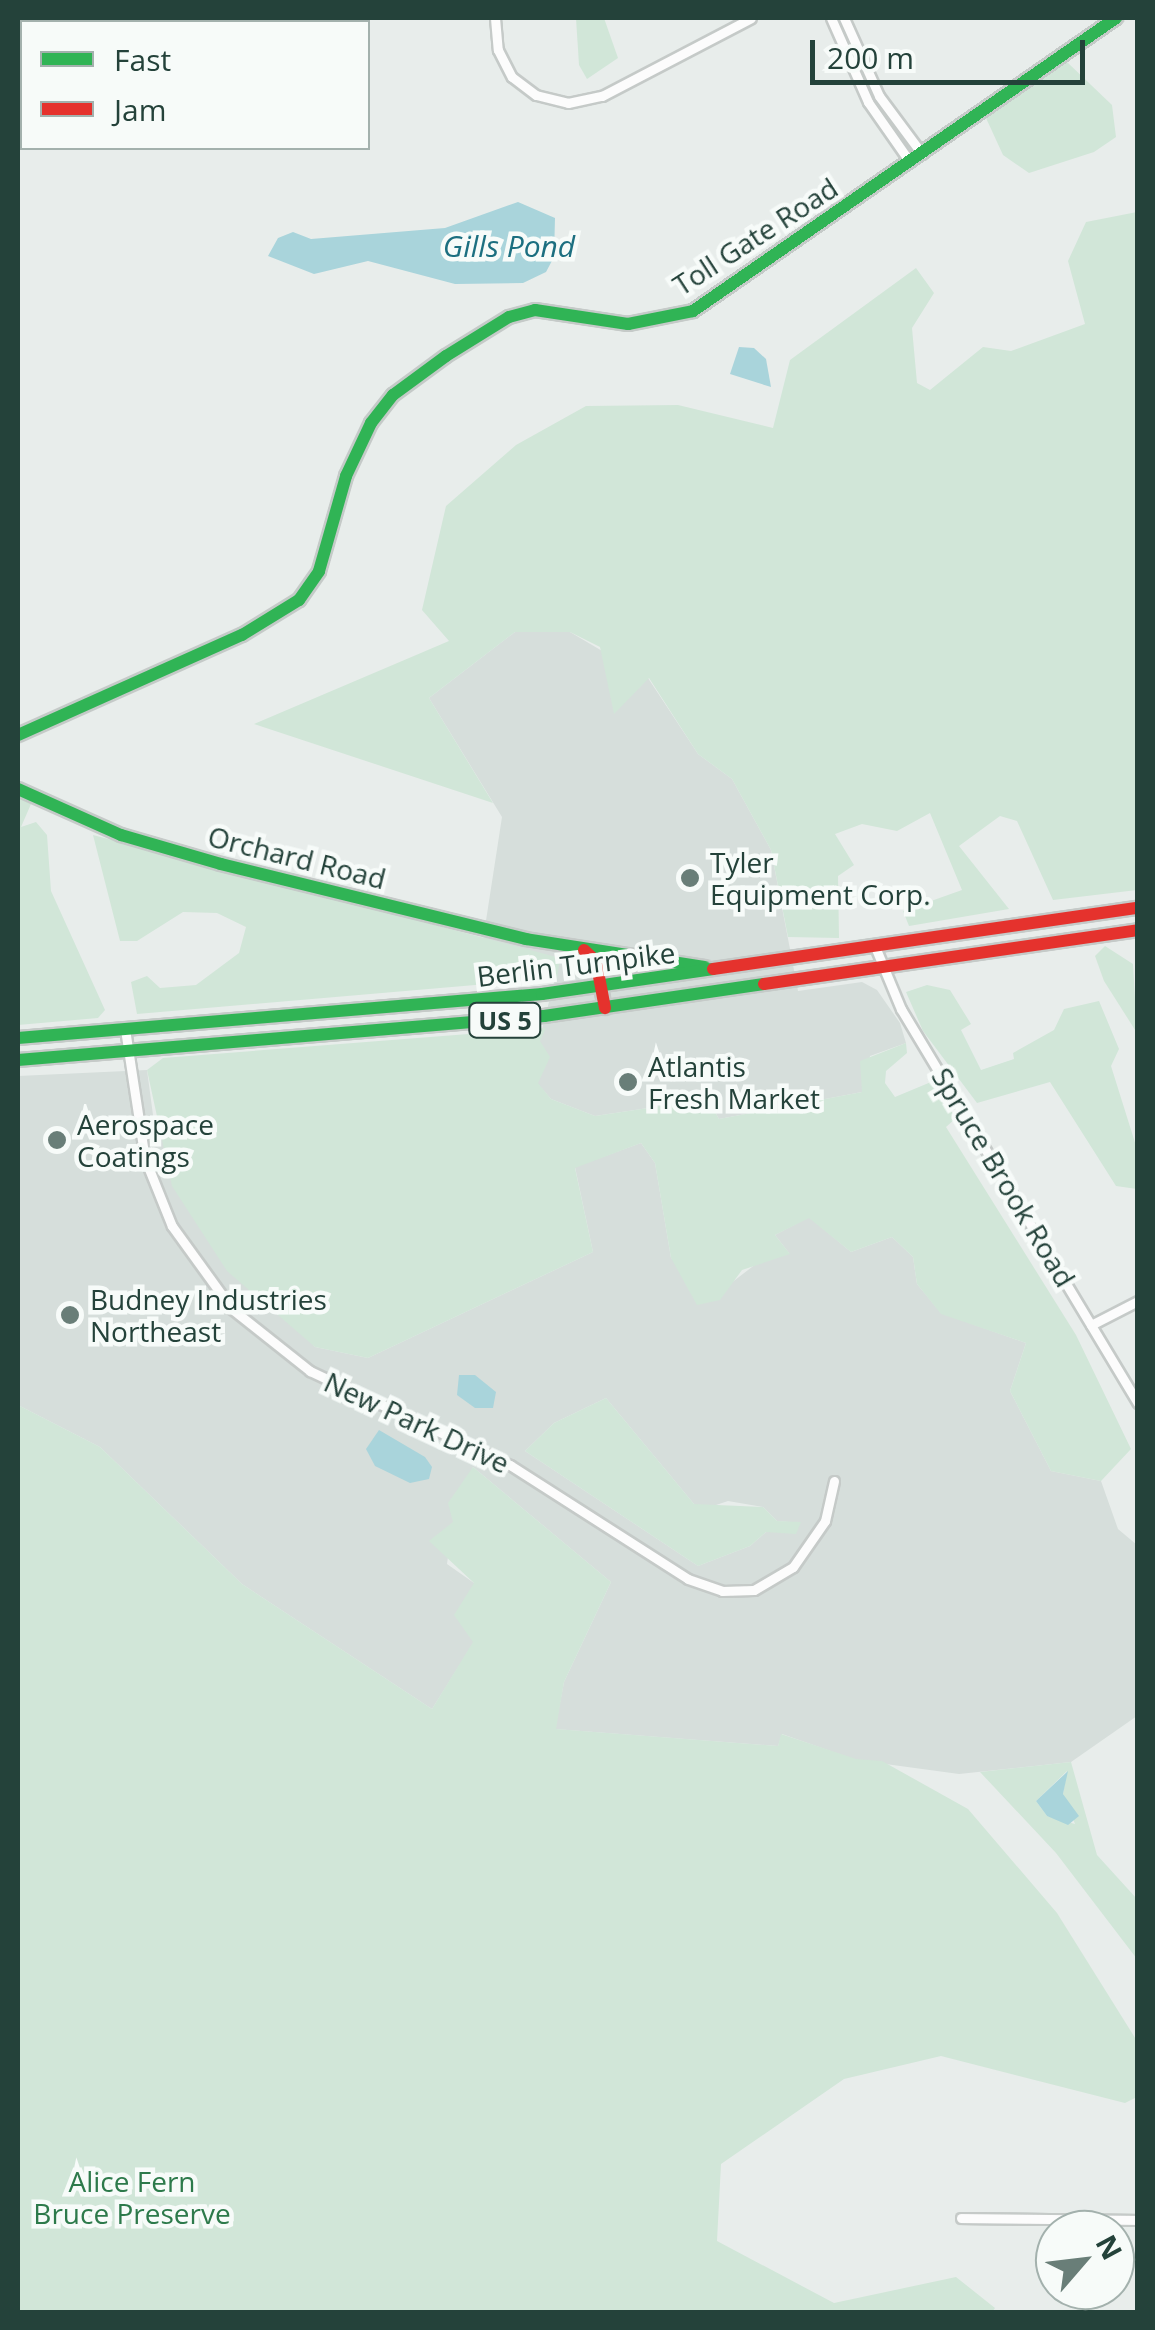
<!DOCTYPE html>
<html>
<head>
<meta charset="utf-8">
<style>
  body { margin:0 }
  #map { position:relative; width:1155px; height:2330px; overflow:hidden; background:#e8edeb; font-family:"Open Sans",sans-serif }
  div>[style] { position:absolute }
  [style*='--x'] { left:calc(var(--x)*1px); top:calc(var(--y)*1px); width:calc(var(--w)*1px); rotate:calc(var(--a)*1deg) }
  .built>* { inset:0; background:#d6dedb }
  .green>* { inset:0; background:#d1e6d8 }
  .water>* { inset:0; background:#a9d4db }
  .roads { filter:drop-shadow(2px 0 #c5cac8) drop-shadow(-2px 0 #c5cac8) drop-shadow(0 2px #c5cac8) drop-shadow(0 -2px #c5cac8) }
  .street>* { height:9px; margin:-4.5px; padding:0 4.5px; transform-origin:4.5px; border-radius:4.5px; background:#fcfcfc }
  .fast>* { height:12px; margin:-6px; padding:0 6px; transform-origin:6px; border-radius:6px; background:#30b455 }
  .jam>* { height:12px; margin:-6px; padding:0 6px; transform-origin:6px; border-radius:6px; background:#e5322d }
  .dots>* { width:28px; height:28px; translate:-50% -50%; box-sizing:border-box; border:5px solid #f7fbf9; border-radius:50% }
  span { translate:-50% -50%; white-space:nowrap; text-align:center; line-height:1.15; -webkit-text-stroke:9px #f7fbf9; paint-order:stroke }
  .shield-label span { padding:2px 8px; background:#f7fbf9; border:2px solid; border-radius:8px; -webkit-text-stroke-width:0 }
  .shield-label { font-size:25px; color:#24423a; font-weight:700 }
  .street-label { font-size:28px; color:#24423a }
  .poi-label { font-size:28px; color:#24423a }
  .left { translate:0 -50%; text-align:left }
  .park-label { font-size:28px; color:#2d7a4b }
  .water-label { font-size:30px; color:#1c6f80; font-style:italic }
  .frame { position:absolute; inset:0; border:20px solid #24423a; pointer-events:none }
  .legend { position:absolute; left:20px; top:20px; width:350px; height:130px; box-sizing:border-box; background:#f7fbf9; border:2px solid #a3b1ad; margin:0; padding:12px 18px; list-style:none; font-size:30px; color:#24423a }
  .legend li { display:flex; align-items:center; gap:20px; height:50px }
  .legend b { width:50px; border:2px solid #a3b1ad }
  .north { position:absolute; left:1035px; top:2210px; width:100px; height:100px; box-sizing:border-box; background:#f7fbf9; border:2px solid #a3b1ad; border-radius:50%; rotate:62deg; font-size:28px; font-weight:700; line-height:40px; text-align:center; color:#24423a }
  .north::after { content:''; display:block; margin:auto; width:35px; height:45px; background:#697e78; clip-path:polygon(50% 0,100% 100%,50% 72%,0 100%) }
  .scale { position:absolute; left:810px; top:40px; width:275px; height:45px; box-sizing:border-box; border:5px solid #24423a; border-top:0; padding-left:12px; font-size:30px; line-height:35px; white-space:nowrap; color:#24423a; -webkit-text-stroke:8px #f7fbf9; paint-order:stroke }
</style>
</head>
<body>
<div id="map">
  <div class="built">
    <i style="clip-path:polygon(515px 632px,570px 632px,648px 678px,698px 754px,732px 779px,771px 850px,798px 991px,862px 982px,877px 990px,900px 1023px,906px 1043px,870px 1056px,862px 1092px,719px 1119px,708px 1099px,595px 1116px,551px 1099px,537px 1083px,539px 1041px,560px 959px,483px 940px,502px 817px,429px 698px)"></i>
    <i style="clip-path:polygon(evenodd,147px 1070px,155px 1130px,315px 1347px,368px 1358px,593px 1252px,575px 1167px,641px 1143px,655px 1163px,671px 1258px,726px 1287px,761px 1260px,789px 1253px,775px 1235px,809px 1217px,851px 1252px,892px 1237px,913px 1257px,917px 1284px,941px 1313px,1026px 1343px,1010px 1391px,1051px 1471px,1101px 1481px,1118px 1529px,1137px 1545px,1137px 1716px,1071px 1762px,959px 1774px,856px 1760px,782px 1734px,778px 1746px,555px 1729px,564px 1682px,611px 1582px,473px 1467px,453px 1522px,447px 1564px,474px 1583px,474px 1642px,432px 1709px,242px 1584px,100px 1447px,18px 1405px,18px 1076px,147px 1070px,606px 1398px,694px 1504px,704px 1509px,728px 1501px,763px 1507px,777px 1521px,800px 1523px,766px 1532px,750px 1546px,698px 1566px,525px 1451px,554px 1423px,606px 1398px)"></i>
  </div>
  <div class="green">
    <i style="clip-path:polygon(576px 18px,604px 18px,618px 58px,587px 79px,579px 65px)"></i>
    <i style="clip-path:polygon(1067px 62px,1112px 105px,1116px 137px,1094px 152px,1029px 173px,1003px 155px,986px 118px)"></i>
    <i style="clip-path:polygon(1137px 212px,1137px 890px,1053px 900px,1017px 821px,1000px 816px,959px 846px,1009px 909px,909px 926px,903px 911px,962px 890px,930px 813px,897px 831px,862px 824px,835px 834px,854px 865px,838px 876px,839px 938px,788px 937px,771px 850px,732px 779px,698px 754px,649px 678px,614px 714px,600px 647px,570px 632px,515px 632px,429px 698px,493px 803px,254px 724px,449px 641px,422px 610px,446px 506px,516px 445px,586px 406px,678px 405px,773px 428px,790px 360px,916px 268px,934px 293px,912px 328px,917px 383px,930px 390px,983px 347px,1011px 351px,1085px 324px,1068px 261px,1086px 222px)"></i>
    <i style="clip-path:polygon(18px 795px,31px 804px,21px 827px,36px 822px,47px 835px,51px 891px,105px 1010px,98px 1018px,18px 1025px)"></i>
    <i style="clip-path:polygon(93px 835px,560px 958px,557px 978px,137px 1014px,131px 982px,147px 976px,160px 988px,196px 985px,239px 953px,246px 927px,217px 913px,183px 912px,137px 941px,120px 941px)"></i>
    <i style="clip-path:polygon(1105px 946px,1133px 964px,1137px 1033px,1104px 981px,1095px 956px)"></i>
    <i style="clip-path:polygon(927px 985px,950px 990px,971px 1024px,961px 1030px,981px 1070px,1014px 1059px,1013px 1053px,1054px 1030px,1064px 1009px,1099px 1001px,1119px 1049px,1111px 1066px,1137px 1149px,1137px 1189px,1116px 1186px,1050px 1082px,977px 1103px,923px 1031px,906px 992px)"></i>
    <i style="clip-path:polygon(546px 1028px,540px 1041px,550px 1057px,538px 1083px,551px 1099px,595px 1116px,708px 1099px,719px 1119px,862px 1092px,860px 1061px,906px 1043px,907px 1053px,886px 1071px,885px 1083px,895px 1097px,931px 1082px,956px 1118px,946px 1127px,1076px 1335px,1131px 1449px,1101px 1481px,1051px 1471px,1010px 1391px,1026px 1343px,941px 1314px,917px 1284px,913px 1257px,892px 1237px,851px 1252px,809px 1218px,775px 1235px,790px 1254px,742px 1270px,720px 1300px,697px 1305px,671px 1258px,655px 1163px,641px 1143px,575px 1168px,593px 1252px,368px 1358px,315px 1347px,227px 1271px,172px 1186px,147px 1070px,163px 1058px)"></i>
    <i style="clip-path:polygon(606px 1398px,694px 1504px,763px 1507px,777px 1521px,801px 1522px,796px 1534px,766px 1532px,750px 1546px,698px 1566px,525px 1451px,554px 1423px)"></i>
    <i style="clip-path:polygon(18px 1405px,100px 1447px,242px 1584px,432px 1709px,473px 1642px,454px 1615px,474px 1583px,429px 1541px,453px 1522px,448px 1503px,473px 1467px,611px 1582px,564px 1682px,556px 1729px,778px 1746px,781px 1734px,856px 1759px,882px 1761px,968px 1809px,1057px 1913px,1137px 2041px,1137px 2097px,1125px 2103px,941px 2056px,844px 2079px,721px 2164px,717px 2241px,834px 2303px,956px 2277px,995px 2308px,992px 2312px,18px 2312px)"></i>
    <i style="clip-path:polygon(evenodd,1071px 1762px,1097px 1855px,1137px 1899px,1137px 1959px,1056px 1853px,980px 1772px,1071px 1762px,1067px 1771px,1063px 1794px,1075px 1824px,1047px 1816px,1036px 1801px,1067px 1771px)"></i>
  </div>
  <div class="water">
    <i style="clip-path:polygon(518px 202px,555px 218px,554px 257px,546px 272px,523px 283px,455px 284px,368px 261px,314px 274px,268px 256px,278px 238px,293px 232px,311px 239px,445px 228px)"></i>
    <i style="clip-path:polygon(739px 347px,754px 348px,766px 359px,771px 387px,730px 374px)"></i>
    <i style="clip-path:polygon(459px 1375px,475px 1375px,496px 1392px,493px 1408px,475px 1408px,457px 1395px)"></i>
    <i style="clip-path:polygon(379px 1430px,425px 1457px,432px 1467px,429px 1479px,410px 1483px,375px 1466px,366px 1449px)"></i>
    <i style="clip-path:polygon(1068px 1771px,1063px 1794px,1079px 1816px,1068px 1825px,1047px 1816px,1036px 1801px)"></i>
  </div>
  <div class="roads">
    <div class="street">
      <i style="--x:495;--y:18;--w:32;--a:85"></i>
      <i style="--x:498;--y:50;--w:30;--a:63"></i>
      <i style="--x:512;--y:77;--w:30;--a:37"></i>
      <i style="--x:536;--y:95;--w:33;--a:14"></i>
      <i style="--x:568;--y:103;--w:35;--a:-12"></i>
      <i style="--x:602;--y:96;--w:168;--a:-27.6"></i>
      <i style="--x:831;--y:18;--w:92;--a:66.2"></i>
      <i style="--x:868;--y:102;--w:73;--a:55"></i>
      <i style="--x:844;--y:18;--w:85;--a:65.8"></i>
      <i style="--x:879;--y:96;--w:72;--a:53.4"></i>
      <i style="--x:876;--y:949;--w:65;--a:67.4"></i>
      <i style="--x:901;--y:1009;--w:460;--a:59"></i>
      <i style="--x:125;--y:1029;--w:132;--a:81.3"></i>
      <i style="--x:145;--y:1159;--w:72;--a:68.1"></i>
      <i style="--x:172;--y:1226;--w:102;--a:54.1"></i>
      <i style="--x:232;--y:1309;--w:100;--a:38.5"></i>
      <i style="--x:310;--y:1371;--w:221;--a:25.2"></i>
      <i style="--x:510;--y:1465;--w:211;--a:32.6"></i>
      <i style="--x:688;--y:1579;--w:36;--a:19"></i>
      <i style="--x:722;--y:1591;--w:32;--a:-2"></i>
      <i style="--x:754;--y:1590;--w:45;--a:-30.5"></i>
      <i style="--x:793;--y:1567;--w:56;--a:-55.2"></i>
      <i style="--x:825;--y:1521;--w:41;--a:-77.3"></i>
      <i style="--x:1091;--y:1325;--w:53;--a:-27.1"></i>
      <i style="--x:961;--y:2218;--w:177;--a:0.6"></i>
    </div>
    <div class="fast">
      <i style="--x:18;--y:735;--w:245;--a:-24.1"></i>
      <i style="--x:242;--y:635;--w:67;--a:-31.6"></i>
      <i style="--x:299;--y:600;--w:35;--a:-55"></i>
      <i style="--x:319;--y:571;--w:99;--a:-74.1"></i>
      <i style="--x:346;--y:476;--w:59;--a:-64.7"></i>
      <i style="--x:371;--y:423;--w:36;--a:-52"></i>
      <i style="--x:393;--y:395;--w:66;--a:-36.3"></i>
      <i style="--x:446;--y:356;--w:74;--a:-31.8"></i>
      <i style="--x:509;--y:317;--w:27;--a:-15"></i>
      <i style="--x:535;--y:310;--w:94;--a:8.6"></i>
      <i style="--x:628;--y:324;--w:66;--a:-11.3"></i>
      <i style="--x:693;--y:311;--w:515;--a:-34.71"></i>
      <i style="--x:18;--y:789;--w:113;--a:24.1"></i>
      <i style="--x:121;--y:835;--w:104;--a:16.2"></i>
      <i style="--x:221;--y:864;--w:314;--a:13.8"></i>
      <i style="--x:526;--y:939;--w:181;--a:8.9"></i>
      <i style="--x:18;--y:1038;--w:526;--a:-4.8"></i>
      <i style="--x:542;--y:994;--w:173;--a:-8.3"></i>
      <i style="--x:18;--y:1060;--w:528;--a:-4.78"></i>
      <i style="--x:544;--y:1016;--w:222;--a:-8.3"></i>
    </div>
    <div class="jam">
      <i style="--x:584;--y:950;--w:16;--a:43"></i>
      <i style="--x:596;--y:961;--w:48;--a:79.2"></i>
      <i style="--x:713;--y:969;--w:429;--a:-8.2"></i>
      <i style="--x:764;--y:984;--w:378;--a:-8.2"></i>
    </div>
  </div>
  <div class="dots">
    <i style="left:690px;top:878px;background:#697e78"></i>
    <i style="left:628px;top:1082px;background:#697e78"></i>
    <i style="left:57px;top:1140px;background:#697e78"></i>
    <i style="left:70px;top:1315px;background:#697e78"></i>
  </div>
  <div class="shield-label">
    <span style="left:505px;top:1020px">US 5</span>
  </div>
  <div class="street-label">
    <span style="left:755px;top:236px;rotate:-33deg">Toll Gate Road</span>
    <span style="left:297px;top:857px;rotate:14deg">Orchard Road</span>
    <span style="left:576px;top:964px;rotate:-7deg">Berlin Turnpike</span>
    <span style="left:1004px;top:1177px;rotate:59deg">Spruce Brook Road</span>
    <span style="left:417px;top:1422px;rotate:25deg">New Park Drive</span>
  </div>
  <div class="poi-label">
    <span class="left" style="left:710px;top:878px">Tyler<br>Equipment Corp.</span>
    <span class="left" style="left:648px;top:1082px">Atlantis<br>Fresh Market</span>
    <span class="left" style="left:77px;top:1140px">Aerospace<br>Coatings</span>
    <span class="left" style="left:90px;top:1315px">Budney Industries<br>Northeast</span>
  </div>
  <div class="park-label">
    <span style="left:132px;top:2197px">Alice Fern<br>Bruce Preserve</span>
  </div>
  <div class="water-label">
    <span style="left:509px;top:246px">Gills Pond</span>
  </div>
  <div class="frame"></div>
  <ul class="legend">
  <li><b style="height:12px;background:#30b455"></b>Fast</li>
  <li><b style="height:12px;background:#e5322d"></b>Jam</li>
  </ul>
  <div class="north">N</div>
  <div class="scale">200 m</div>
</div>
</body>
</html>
